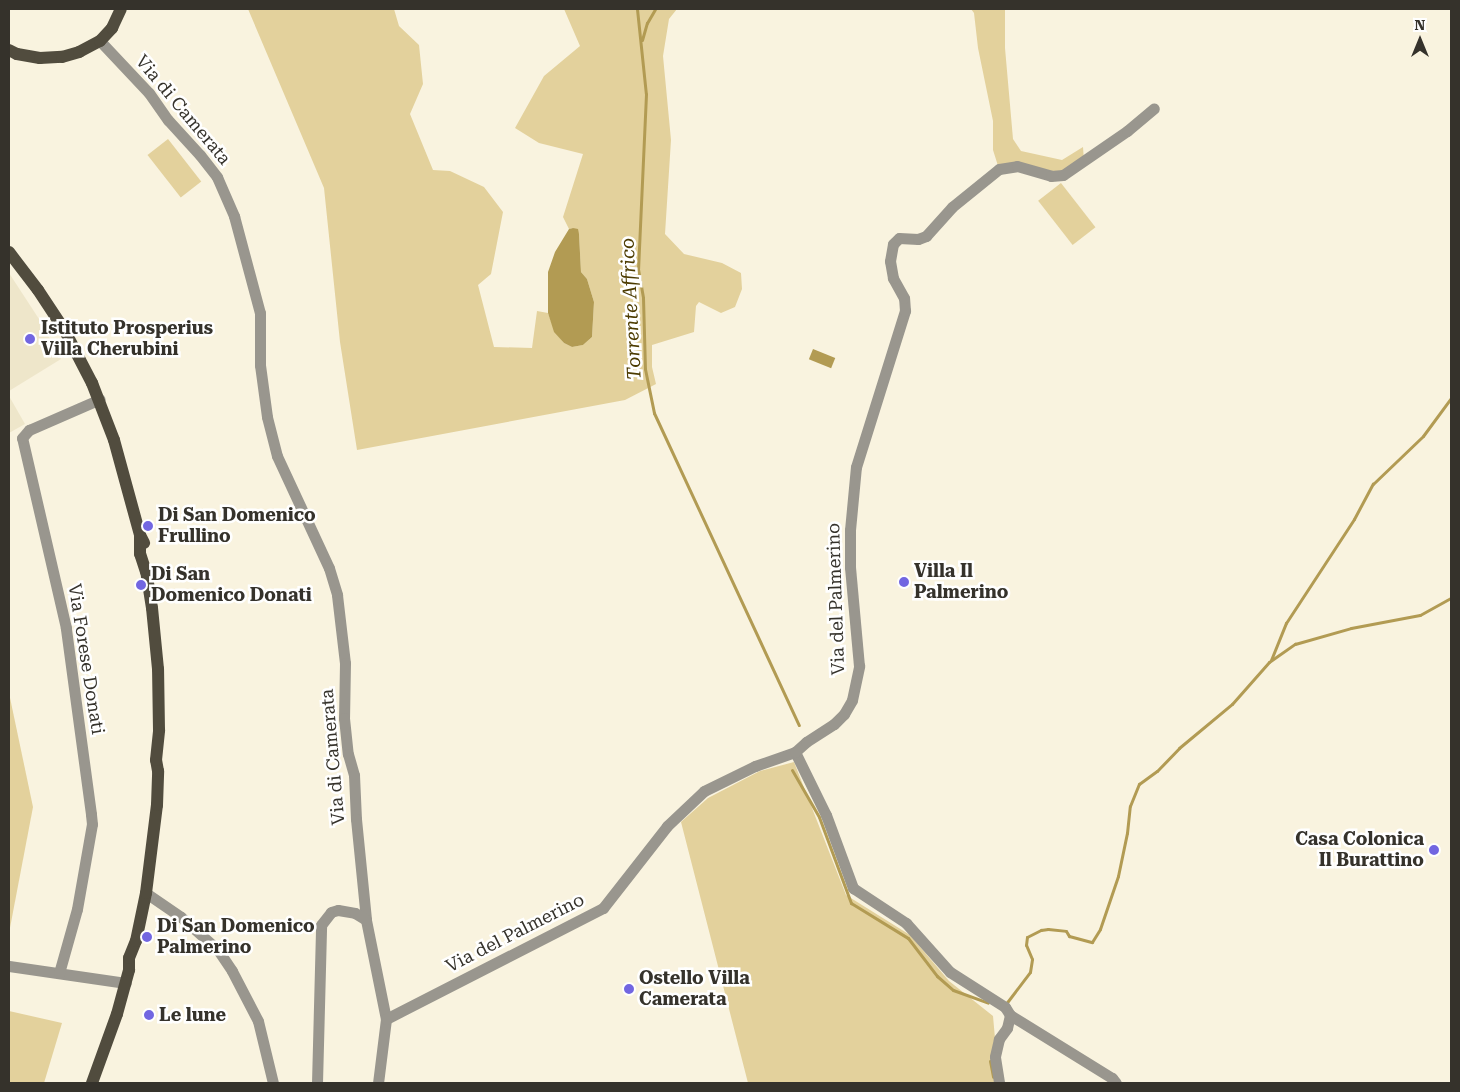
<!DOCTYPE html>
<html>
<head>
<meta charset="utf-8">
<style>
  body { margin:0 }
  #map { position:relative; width:1460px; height:1092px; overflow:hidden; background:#f9f3df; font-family:"Roboto Serif",serif }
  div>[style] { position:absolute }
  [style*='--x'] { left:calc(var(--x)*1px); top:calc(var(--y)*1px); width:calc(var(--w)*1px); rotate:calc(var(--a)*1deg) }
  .built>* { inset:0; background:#eee6ca }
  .green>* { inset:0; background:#e3d19c; transform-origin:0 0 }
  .water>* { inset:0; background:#b29b53; transform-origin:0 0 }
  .stream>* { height:3px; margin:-1.5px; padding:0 1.5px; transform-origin:1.5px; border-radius:1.5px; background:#b29b53 }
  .minor>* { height:11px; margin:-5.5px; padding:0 5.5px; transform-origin:5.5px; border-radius:5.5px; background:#99968e }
  .major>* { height:12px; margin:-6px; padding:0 6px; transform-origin:6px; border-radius:6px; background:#514c3e }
  .dots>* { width:14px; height:14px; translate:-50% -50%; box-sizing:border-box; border:2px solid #fff; border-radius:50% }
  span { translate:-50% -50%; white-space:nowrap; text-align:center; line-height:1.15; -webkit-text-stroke:5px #fff; paint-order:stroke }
  .street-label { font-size:18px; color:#35322b }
  .poi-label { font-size:18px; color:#35322b; font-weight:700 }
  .left { translate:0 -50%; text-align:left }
  .right { translate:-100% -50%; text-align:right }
  .water-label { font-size:19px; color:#4c3b00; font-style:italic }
  .frame { position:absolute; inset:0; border:10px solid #35322b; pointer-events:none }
  .north { position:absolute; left:1395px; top:15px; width:50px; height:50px; -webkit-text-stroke:4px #fff; paint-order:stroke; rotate:0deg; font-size:14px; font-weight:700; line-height:20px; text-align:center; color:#35322b }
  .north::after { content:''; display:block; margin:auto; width:18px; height:22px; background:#35322b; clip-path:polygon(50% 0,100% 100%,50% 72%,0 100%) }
</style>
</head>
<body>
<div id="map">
  <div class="built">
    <i style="clip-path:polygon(9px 273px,39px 319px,61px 359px,9px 391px)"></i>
    <i style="clip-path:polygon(9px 396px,25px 424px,9px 433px)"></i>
  </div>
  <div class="green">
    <i style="clip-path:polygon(248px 9px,394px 9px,399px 26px,419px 45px,423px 84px,410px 114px,433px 170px,450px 171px,484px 187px,503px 212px,491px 274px,478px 285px,494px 347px,532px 348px,537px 311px,548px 313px,555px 332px,564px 343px,572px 347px,583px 345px,592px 337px,594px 302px,587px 279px,581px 272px,579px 234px,573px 228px,569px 229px,563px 217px,583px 154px,539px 143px,515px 128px,544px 76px,580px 46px,564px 9px,677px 9px,669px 19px,663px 56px,671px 140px,665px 234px,684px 254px,722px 263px,741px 273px,742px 289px,735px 307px,721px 313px,699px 302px,696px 306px,694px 332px,652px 345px,652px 367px,656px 384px,625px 400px,357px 450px,340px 342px,324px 188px)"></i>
    <i style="clip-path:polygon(971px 9px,1005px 9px,1005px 48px,1013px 139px,1021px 151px,1062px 160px,1083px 147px,1084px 161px,1063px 175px,999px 169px,993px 150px,993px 121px,978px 48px,974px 13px)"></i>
    <i style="left:168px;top:139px;width:54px;height:26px;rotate:52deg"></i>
    <i style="left:1061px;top:183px;width:56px;height:29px;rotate:52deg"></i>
    <i style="clip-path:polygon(9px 693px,33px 807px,9px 933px)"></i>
    <i style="clip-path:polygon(794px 762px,846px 895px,910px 935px,949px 981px,993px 1016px,999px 1083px,748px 1083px,681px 822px,708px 798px,760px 771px)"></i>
    <i style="clip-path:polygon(9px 1011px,62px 1023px,44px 1083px,9px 1083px)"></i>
  </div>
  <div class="water">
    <i style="clip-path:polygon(573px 228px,578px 229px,579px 234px,581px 272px,587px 279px,594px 302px,592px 337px,583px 345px,572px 347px,564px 343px,554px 332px,548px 313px,548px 272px,555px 252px,569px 229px)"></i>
    <i style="left:813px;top:349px;width:24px;height:11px;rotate:22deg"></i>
  </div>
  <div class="stream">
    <i style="--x:637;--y:9;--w:85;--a:84"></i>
    <i style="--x:646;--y:94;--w:175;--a:92.6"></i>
    <i style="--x:638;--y:269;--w:29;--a:80"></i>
    <i style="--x:643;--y:298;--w:71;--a:88.4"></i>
    <i style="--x:645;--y:369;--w:45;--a:78.4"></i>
    <i style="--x:654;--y:413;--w:344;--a:65.1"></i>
    <i style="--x:642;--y:40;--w:18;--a:-74"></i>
    <i style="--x:647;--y:23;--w:16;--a:-60"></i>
    <i style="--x:1271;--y:660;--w:40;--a:-68"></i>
    <i style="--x:1286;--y:623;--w:124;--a:-56.8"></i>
    <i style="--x:1354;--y:519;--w:40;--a:-62"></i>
    <i style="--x:1373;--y:484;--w:69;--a:-43.8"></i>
    <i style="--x:1423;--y:436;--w:47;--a:-53.6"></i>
    <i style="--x:792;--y:770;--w:54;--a:60.1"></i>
    <i style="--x:819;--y:817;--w:92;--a:69.6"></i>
    <i style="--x:851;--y:903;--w:67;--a:31.6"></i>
    <i style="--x:908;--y:938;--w:48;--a:52.7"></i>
    <i style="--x:937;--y:976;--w:21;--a:41"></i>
    <i style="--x:953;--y:990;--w:37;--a:20"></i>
    <i style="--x:1005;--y:1005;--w:41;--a:-52.9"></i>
    <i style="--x:1030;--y:972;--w:13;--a:-81"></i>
    <i style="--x:1032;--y:959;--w:15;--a:-113"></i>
    <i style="--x:1026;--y:945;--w:8;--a:-83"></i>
    <i style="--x:1027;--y:937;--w:16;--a:-27"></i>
    <i style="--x:1041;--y:930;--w:7;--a:-8"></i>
    <i style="--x:1048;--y:929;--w:18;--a:6"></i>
    <i style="--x:1066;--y:931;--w:6;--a:59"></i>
    <i style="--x:1069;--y:936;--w:24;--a:15"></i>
    <i style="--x:1092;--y:942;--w:15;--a:-58"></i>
    <i style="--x:1100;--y:929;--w:56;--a:-71.2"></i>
    <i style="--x:1118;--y:876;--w:44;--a:-78.2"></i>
    <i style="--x:1127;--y:833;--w:27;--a:-84"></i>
    <i style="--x:1130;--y:806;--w:24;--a:-68"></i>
    <i style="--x:1139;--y:784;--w:22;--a:-36"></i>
    <i style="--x:1157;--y:771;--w:32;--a:-46"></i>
    <i style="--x:1179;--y:748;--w:69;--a:-39.7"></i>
    <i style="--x:1232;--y:704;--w:56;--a:-48.6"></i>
    <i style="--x:1269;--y:662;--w:32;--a:-35"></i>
    <i style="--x:1295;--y:644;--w:58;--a:-15.9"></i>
    <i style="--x:1351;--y:628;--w:70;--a:-10.7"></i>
    <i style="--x:1420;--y:615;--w:35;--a:-29"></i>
    <i style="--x:990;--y:1061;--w:16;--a:79"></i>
  </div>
  <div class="minor">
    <i style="--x:100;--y:41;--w:71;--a:46.7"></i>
    <i style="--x:149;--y:93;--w:33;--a:55"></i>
    <i style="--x:168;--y:120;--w:47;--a:47.6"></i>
    <i style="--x:200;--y:155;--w:28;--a:52"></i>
    <i style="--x:217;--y:177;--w:43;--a:66.4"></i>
    <i style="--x:234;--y:216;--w:100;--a:75"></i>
    <i style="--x:260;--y:313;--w:52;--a:90"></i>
    <i style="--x:260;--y:365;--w:52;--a:82.3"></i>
    <i style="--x:267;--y:417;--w:40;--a:75.6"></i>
    <i style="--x:277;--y:456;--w:123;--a:65.1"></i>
    <i style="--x:329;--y:568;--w:28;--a:73"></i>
    <i style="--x:337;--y:595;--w:68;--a:83.3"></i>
    <i style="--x:345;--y:663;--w:55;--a:91"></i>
    <i style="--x:344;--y:718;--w:36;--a:84"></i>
    <i style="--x:348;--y:754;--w:22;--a:74"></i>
    <i style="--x:354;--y:775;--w:44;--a:87.4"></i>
    <i style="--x:356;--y:819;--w:101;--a:84.3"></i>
    <i style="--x:366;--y:920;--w:101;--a:78.6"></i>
    <i style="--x:386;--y:1019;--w:64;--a:97.1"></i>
    <i style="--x:795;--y:752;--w:70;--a:63.8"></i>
    <i style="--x:826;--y:815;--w:78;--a:69.7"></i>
    <i style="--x:853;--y:888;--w:64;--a:33.4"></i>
    <i style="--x:906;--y:923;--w:66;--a:48.1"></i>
    <i style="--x:950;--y:972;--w:65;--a:32.5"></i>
    <i style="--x:1005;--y:1007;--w:9;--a:58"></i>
    <i style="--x:1010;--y:1015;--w:13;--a:103"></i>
    <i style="--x:1007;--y:1028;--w:14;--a:126"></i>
    <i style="--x:999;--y:1039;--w:18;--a:103"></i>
    <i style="--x:995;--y:1057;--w:26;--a:81"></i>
    <i style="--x:146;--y:893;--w:42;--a:34.4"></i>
    <i style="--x:181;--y:917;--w:50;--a:41.7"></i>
    <i style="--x:218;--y:950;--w:25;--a:56"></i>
    <i style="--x:232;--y:971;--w:56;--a:62.5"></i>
    <i style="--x:258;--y:1021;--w:64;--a:76.4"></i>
    <i style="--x:9;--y:966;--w:118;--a:8.3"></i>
    <i style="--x:59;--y:973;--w:66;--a:-74.3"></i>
    <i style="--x:77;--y:909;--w:86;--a:-80"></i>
    <i style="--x:92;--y:824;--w:10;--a:-96"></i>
    <i style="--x:91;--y:814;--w:188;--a:-97.7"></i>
    <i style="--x:66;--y:628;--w:195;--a:-103"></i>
    <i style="--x:22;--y:438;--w:11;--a:-49"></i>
    <i style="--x:29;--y:430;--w:77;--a:-23.6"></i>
    <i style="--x:1010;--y:1015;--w:120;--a:31.7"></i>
    <i style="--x:1112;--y:1078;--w:6;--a:51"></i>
    <i style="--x:386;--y:1019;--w:244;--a:-27.1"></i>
    <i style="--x:603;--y:908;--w:104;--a:-52"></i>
    <i style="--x:667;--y:826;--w:51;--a:-43.4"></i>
    <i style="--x:704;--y:791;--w:57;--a:-26.1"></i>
    <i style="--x:755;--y:766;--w:42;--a:-19.3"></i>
    <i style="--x:795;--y:752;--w:15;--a:-42"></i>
    <i style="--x:806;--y:742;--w:33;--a:-33"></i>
    <i style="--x:834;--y:724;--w:14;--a:-45"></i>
    <i style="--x:844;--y:714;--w:16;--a:-60"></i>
    <i style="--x:852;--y:700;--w:35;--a:-78"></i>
    <i style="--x:859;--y:666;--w:99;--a:-95.2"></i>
    <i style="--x:850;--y:567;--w:37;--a:-90"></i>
    <i style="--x:850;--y:530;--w:63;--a:-84.6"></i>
    <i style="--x:856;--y:467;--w:164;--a:-72.6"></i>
    <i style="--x:905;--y:311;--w:13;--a:-94"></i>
    <i style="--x:904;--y:298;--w:23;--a:-119"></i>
    <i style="--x:893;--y:278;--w:17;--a:-100"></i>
    <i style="--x:890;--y:261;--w:17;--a:-80"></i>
    <i style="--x:893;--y:244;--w:8;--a:-45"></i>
    <i style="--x:899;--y:238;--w:19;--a:3"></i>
    <i style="--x:918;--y:239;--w:9;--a:-21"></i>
    <i style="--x:926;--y:236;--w:39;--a:-48"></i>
    <i style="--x:952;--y:207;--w:60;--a:-39"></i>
    <i style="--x:999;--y:169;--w:18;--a:-9"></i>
    <i style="--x:1017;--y:166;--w:35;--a:16"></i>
    <i style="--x:1051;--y:176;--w:12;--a:-5"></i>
    <i style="--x:1063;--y:175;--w:78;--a:-34.5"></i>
    <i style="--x:1127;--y:131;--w:35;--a:-40"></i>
    <i style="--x:317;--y:1083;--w:158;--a:-88.5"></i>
    <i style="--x:321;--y:925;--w:16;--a:-52"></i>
    <i style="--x:331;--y:912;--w:7;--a:-16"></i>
    <i style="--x:338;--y:910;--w:17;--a:10"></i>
    <i style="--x:355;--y:913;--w:13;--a:32"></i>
  </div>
  <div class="major">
    <i style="--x:9;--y:50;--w:9;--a:27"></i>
    <i style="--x:17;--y:54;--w:23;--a:10"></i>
    <i style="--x:40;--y:58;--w:22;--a:-3"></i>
    <i style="--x:62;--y:57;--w:18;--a:-16"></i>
    <i style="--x:79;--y:52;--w:24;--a:-28"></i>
    <i style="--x:100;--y:41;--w:18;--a:-47"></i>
    <i style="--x:112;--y:28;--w:21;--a:-65"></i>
    <i style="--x:9;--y:252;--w:48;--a:52.7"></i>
    <i style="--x:38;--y:290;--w:49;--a:56.6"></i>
    <i style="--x:65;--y:331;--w:59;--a:62.6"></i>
    <i style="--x:92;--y:383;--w:61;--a:68.9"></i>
    <i style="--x:114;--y:440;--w:98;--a:74.7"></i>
    <i style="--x:140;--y:535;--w:9;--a:63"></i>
    <i style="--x:92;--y:1083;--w:73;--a:-70.1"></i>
    <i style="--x:117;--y:1014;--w:46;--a:-74.7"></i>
    <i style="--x:129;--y:970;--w:12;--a:-90"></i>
    <i style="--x:129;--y:958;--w:18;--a:-68"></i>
    <i style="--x:136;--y:941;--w:49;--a:-78.2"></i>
    <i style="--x:146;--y:893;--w:89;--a:-82.9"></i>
    <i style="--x:157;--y:805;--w:34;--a:-88"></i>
    <i style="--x:158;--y:771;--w:11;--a:-100"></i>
    <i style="--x:156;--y:760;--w:30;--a:-84"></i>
    <i style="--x:159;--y:730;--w:61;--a:-90.9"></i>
    <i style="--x:158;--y:669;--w:61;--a:-95.6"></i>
    <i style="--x:152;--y:608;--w:36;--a:-99"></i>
    <i style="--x:146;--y:572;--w:19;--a:-108"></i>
    <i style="--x:140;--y:554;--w:19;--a:-90"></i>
  </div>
  <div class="dots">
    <i style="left:30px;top:339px;background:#7266e1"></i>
    <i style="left:148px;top:526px;background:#7266e1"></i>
    <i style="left:904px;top:582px;background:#7266e1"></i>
    <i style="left:141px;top:585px;background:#7266e1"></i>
    <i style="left:1434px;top:850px;background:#7266e1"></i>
    <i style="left:147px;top:937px;background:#7266e1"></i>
    <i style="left:629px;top:989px;background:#7266e1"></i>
    <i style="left:149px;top:1015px;background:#7266e1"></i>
  </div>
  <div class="street-label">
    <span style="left:183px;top:110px;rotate:50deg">Via di Camerata</span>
    <span style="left:836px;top:599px;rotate:-92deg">Via del Palmerino</span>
    <span style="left:86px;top:659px;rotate:81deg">Via Forese Donati</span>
    <span style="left:333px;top:757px;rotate:-95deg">Via di Camerata</span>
    <span style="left:515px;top:933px;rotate:-27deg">Via del Palmerino</span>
  </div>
  <div class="poi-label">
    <span class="left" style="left:41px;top:339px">Istituto Prosperius<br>Villa Cherubini</span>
    <span class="left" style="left:158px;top:526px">Di San Domenico<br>Frullino</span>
    <span class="left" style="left:914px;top:582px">Villa Il<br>Palmerino</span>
    <span class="left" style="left:151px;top:585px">Di San<br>Domenico Donati</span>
    <span class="right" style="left:1424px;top:850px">Casa Colonica<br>Il Burattino</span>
    <span class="left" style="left:157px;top:937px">Di San Domenico<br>Palmerino</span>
    <span class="left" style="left:639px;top:989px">Ostello Villa<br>Camerata</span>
    <span class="left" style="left:159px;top:1015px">Le lune</span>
  </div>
  <div class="water-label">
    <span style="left:631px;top:309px;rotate:-93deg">Torrente Affrico</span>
  </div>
  <div class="frame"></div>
  <div class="north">N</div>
</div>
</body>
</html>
